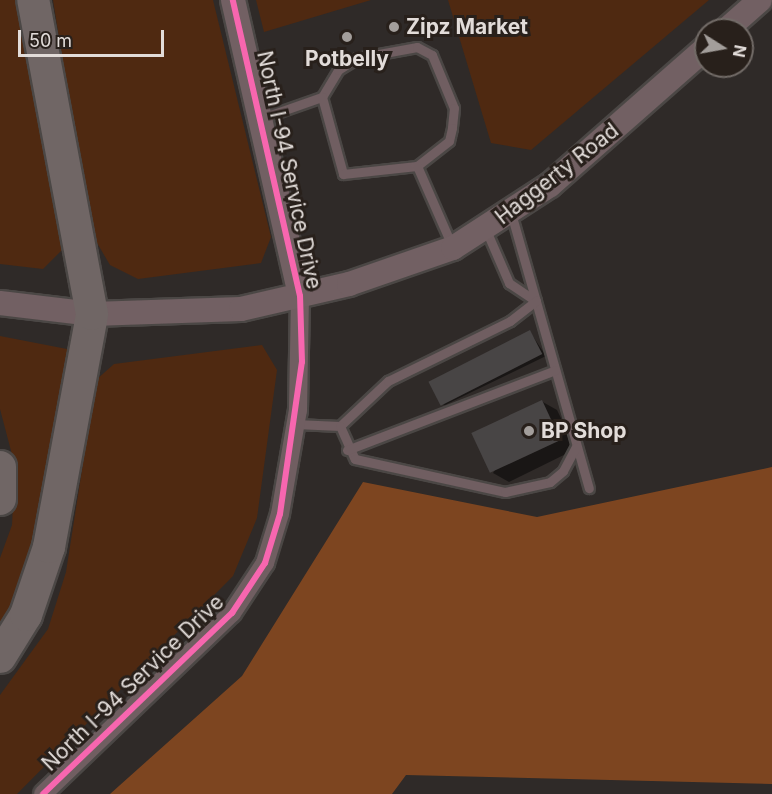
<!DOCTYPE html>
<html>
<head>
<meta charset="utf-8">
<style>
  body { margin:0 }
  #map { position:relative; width:772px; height:794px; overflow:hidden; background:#2f2a28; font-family:Inter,sans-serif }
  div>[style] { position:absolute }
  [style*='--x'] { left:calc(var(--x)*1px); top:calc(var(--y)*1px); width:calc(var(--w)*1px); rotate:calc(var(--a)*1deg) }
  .green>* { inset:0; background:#4f2911 }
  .forest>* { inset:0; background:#7d4520 }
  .shadow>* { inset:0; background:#0007 }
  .building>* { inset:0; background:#484545; transform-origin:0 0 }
  .roads { filter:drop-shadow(2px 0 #4b4745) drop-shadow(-2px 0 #4b4745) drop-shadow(0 2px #4b4745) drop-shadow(0 -2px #4b4745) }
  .lane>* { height:9px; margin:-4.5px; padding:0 4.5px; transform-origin:4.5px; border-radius:4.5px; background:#705e61 }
  .street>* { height:18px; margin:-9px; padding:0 9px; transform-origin:9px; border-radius:9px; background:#705e61 }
  .secondary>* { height:24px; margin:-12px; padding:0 12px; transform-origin:12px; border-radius:12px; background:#726063 }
  .highway>* { height:32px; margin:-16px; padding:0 16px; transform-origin:16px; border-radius:16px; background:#706665 }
  .cycleway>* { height:6px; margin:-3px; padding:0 3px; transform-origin:3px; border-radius:3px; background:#f766af }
  .dots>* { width:16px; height:16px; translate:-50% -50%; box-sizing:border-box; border:3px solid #28201b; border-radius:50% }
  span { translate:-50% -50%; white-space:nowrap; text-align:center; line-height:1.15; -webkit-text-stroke:6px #28201b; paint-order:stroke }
  .poi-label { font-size:21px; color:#e2dcd9; font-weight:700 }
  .left { translate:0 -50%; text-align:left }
  .street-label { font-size:21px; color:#e2dcd9 }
  .north { position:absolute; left:694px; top:18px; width:60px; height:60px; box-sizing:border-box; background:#28201b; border:2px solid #726b67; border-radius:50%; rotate:101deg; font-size:16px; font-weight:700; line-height:24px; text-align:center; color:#e2dcd9 }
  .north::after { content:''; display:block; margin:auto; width:21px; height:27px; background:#a39e9b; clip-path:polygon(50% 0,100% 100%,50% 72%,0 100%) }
  .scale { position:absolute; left:18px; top:30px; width:146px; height:27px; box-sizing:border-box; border:3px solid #e2dcd9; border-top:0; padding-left:8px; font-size:18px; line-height:21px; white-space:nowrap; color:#e2dcd9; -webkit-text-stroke:4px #28201b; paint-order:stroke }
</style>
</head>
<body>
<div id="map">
  <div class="green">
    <i style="clip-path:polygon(0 0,21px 0,63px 249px,43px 269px,0 264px)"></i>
    <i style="clip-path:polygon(53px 0,213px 0,271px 237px,261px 263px,138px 279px,110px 265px,90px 231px)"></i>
    <i style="clip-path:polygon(256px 0,371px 0,264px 32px)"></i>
    <i style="clip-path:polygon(448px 0,709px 0,531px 150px,491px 143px)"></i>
    <i style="clip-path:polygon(0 336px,67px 349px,69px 362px,33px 569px,0 641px,0 558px,12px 525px,15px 466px,0 409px)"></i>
    <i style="clip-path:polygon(262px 345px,277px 370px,257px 518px,233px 576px,17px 794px,0 794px,0 695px,48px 629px,66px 572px,96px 380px,114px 364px)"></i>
  </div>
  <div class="forest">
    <i style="clip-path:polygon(772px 467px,772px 784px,406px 775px,392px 794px,110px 794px,242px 676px,363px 482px,537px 517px)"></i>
  </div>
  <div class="shadow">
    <i style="clip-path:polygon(530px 332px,546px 356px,445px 405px,440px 403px)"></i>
    <i style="clip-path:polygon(541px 401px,557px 410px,576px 449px,509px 482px,493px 473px)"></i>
  </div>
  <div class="building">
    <i style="left:530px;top:330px;width:27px;height:114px;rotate:63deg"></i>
    <i style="left:542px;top:400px;width:44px;height:78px;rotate:65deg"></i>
  </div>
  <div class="roads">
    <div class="lane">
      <i style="--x:322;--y:97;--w:31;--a:-59"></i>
      <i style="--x:338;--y:70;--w:22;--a:-32"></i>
      <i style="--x:357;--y:58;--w:61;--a:-10.4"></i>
      <i style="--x:417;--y:47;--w:17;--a:28"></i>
      <i style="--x:432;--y:55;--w:57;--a:67.5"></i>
      <i style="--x:454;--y:108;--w:20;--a:96"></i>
      <i style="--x:452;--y:128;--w:13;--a:103"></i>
      <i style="--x:449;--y:141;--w:41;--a:142"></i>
      <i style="--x:262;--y:118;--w:64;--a:-19.3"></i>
      <i style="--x:322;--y:97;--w:80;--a:74.7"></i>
      <i style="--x:343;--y:174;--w:74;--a:-6.2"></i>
      <i style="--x:417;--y:166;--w:90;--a:66.3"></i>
      <i style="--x:511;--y:213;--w:286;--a:74.2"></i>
      <i style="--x:486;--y:230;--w:58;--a:66.5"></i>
      <i style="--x:509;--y:283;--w:32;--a:34"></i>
      <i style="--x:295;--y:424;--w:45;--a:2.5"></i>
      <i style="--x:340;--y:426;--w:66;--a:-43.2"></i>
      <i style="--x:388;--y:381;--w:136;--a:-26.2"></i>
      <i style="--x:510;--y:321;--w:33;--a:-38"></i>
      <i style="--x:340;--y:426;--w:36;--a:66"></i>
      <i style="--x:355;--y:459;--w:154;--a:12.4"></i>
      <i style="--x:505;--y:492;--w:46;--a:-12.5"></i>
      <i style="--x:550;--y:482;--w:17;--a:-40"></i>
      <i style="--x:563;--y:471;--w:27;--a:-62"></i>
      <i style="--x:347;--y:450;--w:223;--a:-21"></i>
    </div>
    <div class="street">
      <i style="--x:43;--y:794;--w:262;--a:-43.8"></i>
      <i style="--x:232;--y:613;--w:60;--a:-56.6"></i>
      <i style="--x:265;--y:563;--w:51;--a:-73"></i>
      <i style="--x:280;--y:514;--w:106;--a:-80.2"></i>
      <i style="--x:298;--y:410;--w:114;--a:-89"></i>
    </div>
    <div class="secondary">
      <i style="--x:233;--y:0;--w:303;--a:77.2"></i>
      <i style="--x:726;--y:30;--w:45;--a:-41.4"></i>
      <i style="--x:0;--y:303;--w:93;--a:6.8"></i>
      <i style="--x:92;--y:314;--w:149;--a:-1.9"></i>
      <i style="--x:241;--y:309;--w:111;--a:-13"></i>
      <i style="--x:349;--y:284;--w:110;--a:-19.1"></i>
      <i style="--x:453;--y:248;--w:116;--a:-33"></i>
      <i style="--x:550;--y:185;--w:208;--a:-41.3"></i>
    </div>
    <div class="highway">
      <i style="--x:0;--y:467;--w:32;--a:90"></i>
      <i style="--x:0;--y:657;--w:49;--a:-58.2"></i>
      <i style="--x:26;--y:615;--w:72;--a:-71.3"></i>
      <i style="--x:49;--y:547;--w:237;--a:-79.5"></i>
      <i style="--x:92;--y:314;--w:319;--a:-100.6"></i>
    </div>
  </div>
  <div class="cycleway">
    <i style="--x:43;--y:794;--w:262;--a:-43.8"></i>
    <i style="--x:232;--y:613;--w:60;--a:-56.6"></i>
    <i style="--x:265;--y:563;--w:51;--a:-73"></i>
    <i style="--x:280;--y:514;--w:154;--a:-81.8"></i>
    <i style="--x:302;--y:362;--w:66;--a:-91.7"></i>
    <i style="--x:300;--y:296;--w:303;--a:-102.8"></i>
  </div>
  <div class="dots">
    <i style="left:394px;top:27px;background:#a39e9b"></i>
    <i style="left:347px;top:37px;background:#a39e9b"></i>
    <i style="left:529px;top:431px;background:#a39e9b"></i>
  </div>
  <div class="poi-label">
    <span class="left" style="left:406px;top:27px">Zipz Market</span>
    <span style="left:347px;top:59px">Potbelly</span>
    <span class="left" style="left:541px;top:431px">BP Shop</span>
  </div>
  <div class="street-label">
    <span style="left:289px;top:170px;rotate:78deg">North I-94 Service Drive</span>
    <span style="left:557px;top:174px;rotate:-38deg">Haggerty Road</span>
    <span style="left:133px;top:683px;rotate:-44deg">North I-94 Service Drive</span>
  </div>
  <div class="north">N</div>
  <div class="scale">50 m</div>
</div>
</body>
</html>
